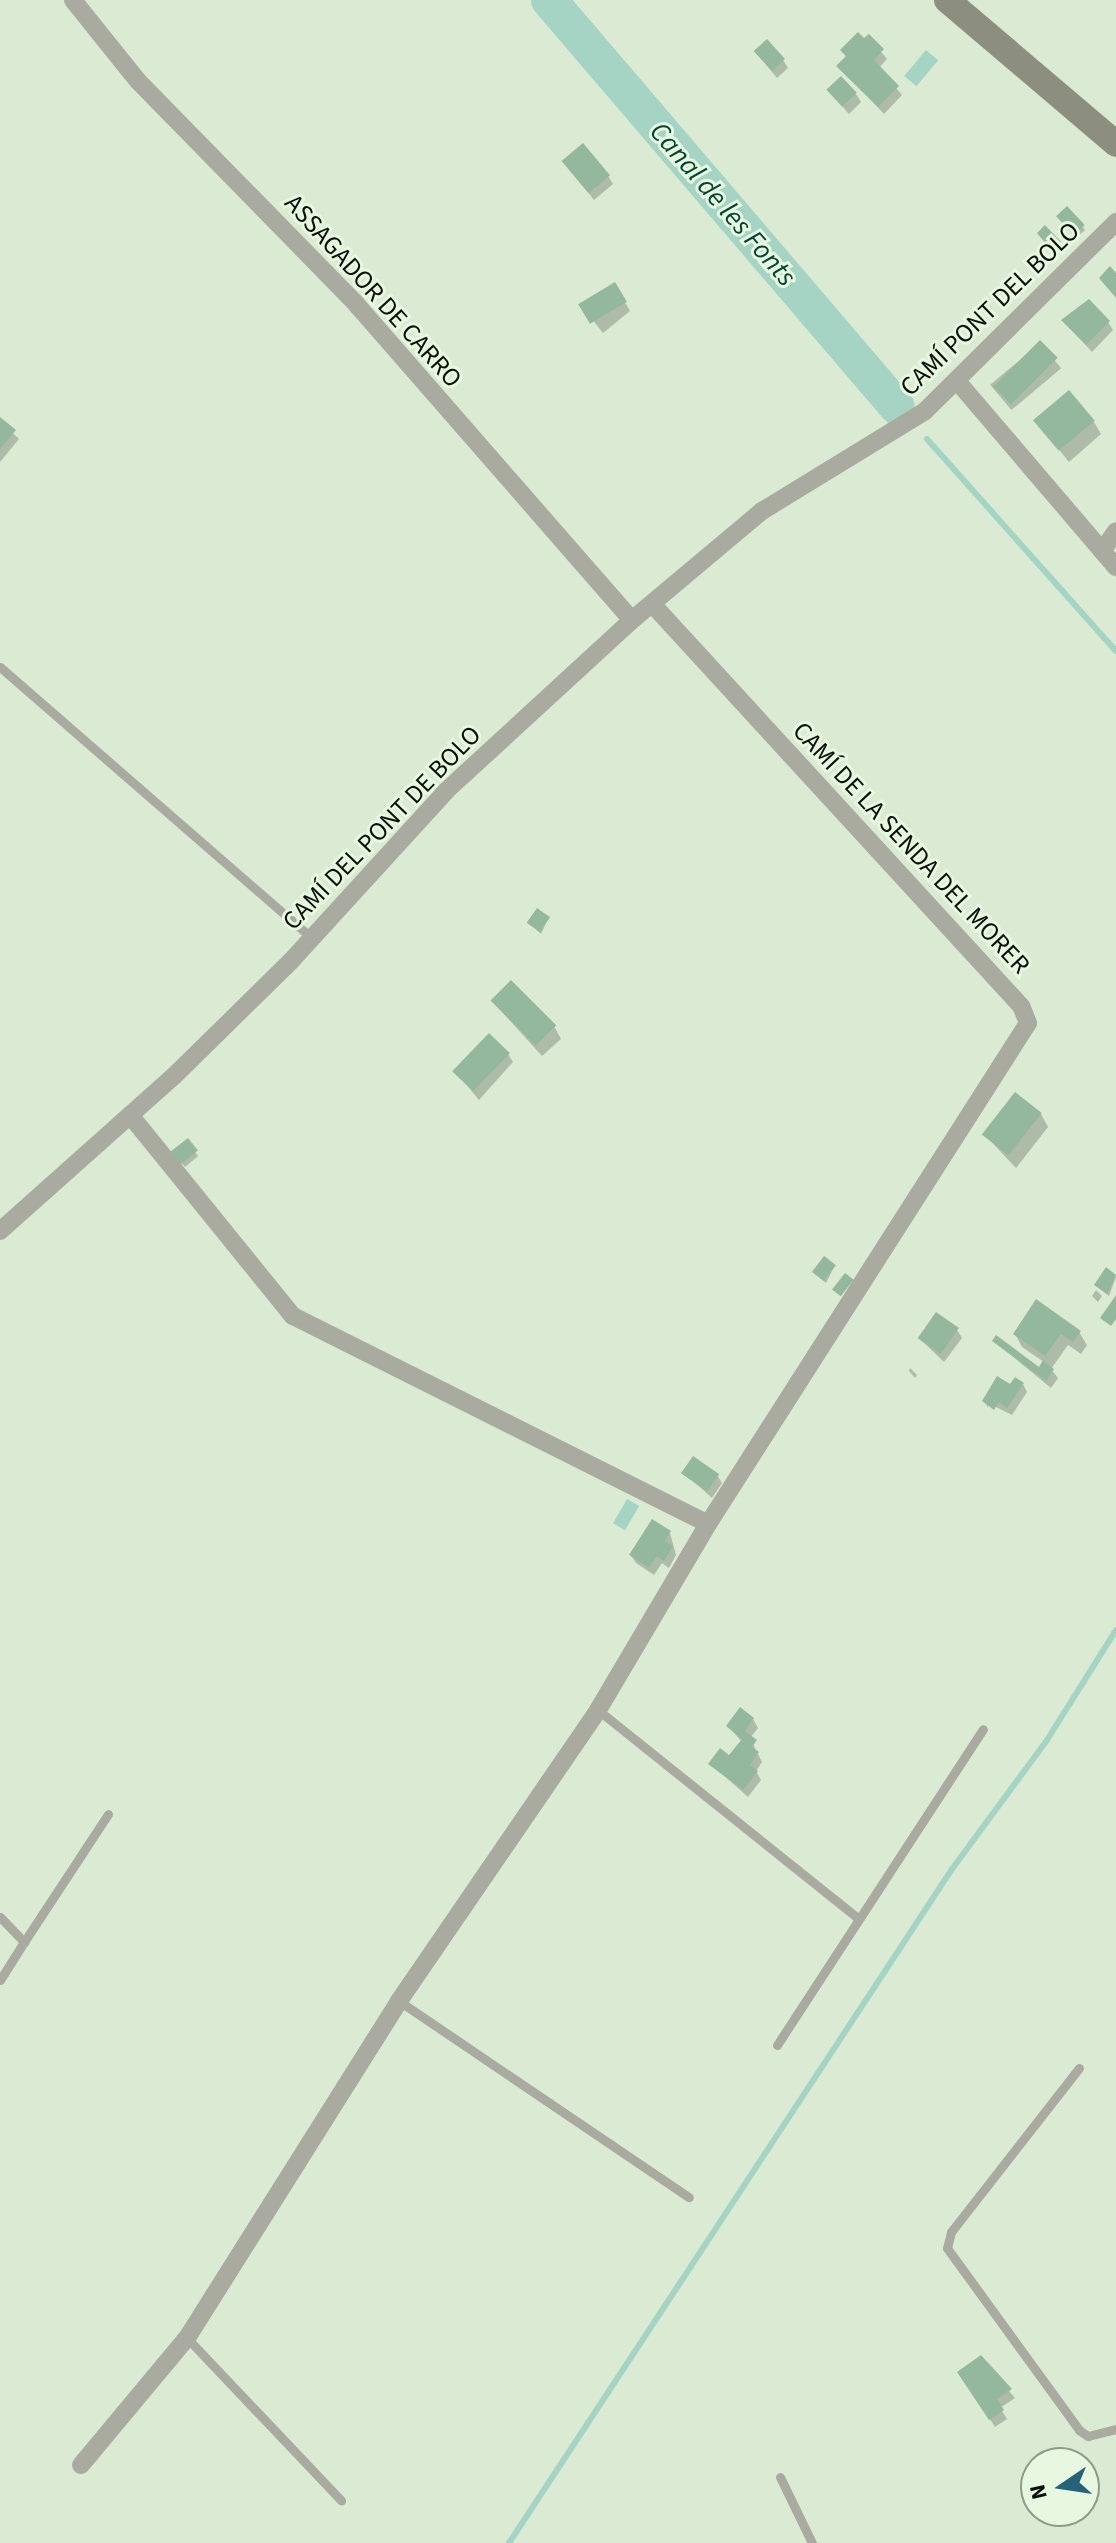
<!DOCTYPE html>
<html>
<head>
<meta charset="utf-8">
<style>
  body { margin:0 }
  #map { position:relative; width:1116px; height:2543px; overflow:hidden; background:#daead3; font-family:"Source Sans 3",sans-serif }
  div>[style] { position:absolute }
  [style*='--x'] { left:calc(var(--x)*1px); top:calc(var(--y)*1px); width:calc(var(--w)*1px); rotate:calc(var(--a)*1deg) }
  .water>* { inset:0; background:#a5d4c4; transform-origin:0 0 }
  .shadow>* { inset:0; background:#0003; transform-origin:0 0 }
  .stream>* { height:6px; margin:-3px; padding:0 3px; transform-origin:3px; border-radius:3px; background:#a5d4c4 }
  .river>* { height:36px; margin:-18px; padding:0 18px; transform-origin:18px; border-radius:18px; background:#a5d4c4 }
  .building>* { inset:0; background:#94b89e; transform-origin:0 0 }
  .lane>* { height:9px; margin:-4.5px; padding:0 4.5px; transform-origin:4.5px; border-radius:4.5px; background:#a9aba0 }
  .street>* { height:18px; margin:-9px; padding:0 9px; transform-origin:9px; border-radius:9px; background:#a9aba0 }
  .secondary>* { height:26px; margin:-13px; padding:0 13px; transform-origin:13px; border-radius:13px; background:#8c8f7f }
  span { translate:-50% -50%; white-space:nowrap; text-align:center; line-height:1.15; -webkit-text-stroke:6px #e7f7e0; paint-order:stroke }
  .street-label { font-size:26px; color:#0a0f08 }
  .water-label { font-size:28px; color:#004435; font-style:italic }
  .north { position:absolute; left:1020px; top:2447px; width:80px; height:80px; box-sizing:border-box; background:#e7f7e0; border:2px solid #8f9a8a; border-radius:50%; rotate:257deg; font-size:22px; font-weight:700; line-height:32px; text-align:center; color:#0a0f08 }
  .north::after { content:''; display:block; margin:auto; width:28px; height:36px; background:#266279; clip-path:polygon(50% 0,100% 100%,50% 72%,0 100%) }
</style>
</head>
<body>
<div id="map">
  <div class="water">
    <i style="left:926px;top:50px;width:16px;height:34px;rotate:40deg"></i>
    <i style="left:627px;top:1499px;width:14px;height:28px;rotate:30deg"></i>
  </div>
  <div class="shadow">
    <i style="clip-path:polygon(869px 37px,887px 59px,879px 68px,902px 95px,884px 114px,839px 66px,847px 58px,843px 51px)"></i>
    <i style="clip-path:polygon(756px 52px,783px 60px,788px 68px,777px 78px)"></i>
    <i style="clip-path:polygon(829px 91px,856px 94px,861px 102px,849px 114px)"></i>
    <i style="clip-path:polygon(564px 162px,608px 176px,613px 184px,594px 200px)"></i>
    <i style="clip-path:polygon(1061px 220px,1083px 227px,1085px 230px,1077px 237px)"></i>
    <i style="clip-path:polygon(615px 285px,630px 311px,603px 333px,585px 310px)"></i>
    <i style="clip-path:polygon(1064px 321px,1108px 322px,1113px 330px,1092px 352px)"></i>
    <i style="left:1040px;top:343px;width:33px;height:65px;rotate:50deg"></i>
    <i style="clip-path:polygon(0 420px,19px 439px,0 462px)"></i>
    <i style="clip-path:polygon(1036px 421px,1094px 422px,1101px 434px,1069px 462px)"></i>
    <i style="clip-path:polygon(548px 919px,541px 934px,528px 922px)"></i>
    <i style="clip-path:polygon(494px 1003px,554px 1026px,561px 1039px,542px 1056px)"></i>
    <i style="clip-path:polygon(508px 1054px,513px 1062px,479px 1100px,456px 1072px)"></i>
    <i style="clip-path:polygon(1041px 1114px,1048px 1127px,1016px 1168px,984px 1134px)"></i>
    <i style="clip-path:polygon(187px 1141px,198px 1156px,185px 1167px,175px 1156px)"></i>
    <i style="clip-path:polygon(834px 1267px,826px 1283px,815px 1274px)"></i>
    <i style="clip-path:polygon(1107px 1270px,1116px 1277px,1109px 1296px,1099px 1288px)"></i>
    <i style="clip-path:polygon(1096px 1290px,1102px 1296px,1098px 1302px,1092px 1296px)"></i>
    <i style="clip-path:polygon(957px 1330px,962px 1338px,944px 1362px,919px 1338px)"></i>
    <i style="clip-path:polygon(1079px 1332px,1087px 1345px,1081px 1354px,1068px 1345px,1051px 1369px,1058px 1378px,1051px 1388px,994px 1341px,1039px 1370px,1044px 1362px,1022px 1347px,1015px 1334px)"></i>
    <i style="clip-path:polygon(910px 1368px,917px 1375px,915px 1378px,909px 1371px)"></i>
    <i style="clip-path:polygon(1023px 1384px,1027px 1392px,1012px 1415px,988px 1403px,988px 1408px,985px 1401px)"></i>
    <i style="clip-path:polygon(684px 1473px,717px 1475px,722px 1483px,712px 1498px)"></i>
    <i style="clip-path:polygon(670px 1533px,676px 1555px,669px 1568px,662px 1563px,654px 1575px,636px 1563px,631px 1555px)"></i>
    <i style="clip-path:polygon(753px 1719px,758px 1728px,750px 1738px,762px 1762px,756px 1771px,761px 1780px,748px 1797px,711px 1764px,730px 1758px,742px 1742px,728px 1726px)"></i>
    <i style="clip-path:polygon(981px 2358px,1015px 2398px,1000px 2408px,1007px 2419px,995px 2427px,964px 2380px)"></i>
  </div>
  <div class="stream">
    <i style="--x:927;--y:439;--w:284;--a:48.3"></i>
    <i style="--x:509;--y:2543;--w:807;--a:-56.68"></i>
    <i style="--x:952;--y:1869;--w:160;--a:-53.6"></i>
    <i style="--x:1047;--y:1740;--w:130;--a:-57.9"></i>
  </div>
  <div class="river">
    <i style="--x:549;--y:0;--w:535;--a:49.47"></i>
  </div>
  <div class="building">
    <i style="clip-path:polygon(858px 32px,864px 38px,869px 34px,884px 49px,874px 60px,899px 86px,878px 107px,836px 66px,846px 56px,840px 50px)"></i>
    <i style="left:767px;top:39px;width:27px;height:18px;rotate:48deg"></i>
    <i style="left:841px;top:76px;width:23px;height:20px;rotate:47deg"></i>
    <i style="left:583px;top:143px;width:42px;height:28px;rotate:50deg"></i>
    <i style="left:1067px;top:206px;width:26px;height:15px;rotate:47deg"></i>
    <i style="clip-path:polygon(1045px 225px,1061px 242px,1052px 251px,1037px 233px)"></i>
    <i style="clip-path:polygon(1110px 266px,1116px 273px,1116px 298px,1099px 278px)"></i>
    <i style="left:615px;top:282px;width:23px;height:43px;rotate:59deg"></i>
    <i style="clip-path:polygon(1089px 299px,1110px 321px,1086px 345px,1061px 320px)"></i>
    <i style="left:1040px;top:340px;width:25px;height:66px;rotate:45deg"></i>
    <i style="left:1069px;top:390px;width:40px;height:47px;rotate:50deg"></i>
    <i style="clip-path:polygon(0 417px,16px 430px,0 449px)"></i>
    <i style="left:537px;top:908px;width:16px;height:18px;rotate:35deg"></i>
    <i style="left:511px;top:980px;width:64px;height:29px;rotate:45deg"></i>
    <i style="left:489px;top:1033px;width:29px;height:53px;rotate:44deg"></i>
    <i style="left:1015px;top:1092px;width:34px;height:54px;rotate:38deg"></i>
    <i style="left:188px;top:1138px;width:16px;height:22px;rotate:52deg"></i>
    <i style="left:824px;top:1256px;width:15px;height:20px;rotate:37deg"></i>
    <i style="clip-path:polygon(1106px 1267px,1116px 1275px,1107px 1294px,1094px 1285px)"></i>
    <i style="left:845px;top:1273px;width:11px;height:21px;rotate:38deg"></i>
    <i style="clip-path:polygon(1116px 1295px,1116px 1319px,1111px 1326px,1100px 1318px)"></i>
    <i style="clip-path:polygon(1036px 1299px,1081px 1331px,1073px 1342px,1061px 1334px,1045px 1356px,1013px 1334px)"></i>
    <i style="left:936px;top:1312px;width:28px;height:32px;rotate:35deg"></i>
    <i style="clip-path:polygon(996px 1335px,1039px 1367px,1043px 1360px,1054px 1369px,1046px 1381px,992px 1341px)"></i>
    <i style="clip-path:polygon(997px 1376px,1010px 1384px,1015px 1377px,1024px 1383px,1007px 1408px,999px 1402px,994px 1410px,982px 1401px)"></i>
    <i style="left:693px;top:1456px;width:32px;height:21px;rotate:35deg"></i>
    <i style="clip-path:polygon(652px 1519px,671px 1531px,665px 1541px,673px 1546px,664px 1561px,657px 1556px,649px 1568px,629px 1555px)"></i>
    <i style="clip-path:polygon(740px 1707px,754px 1718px,745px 1731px,757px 1740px,752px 1747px,759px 1752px,750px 1765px,758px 1771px,743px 1790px,708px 1764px,720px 1748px,729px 1755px,742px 1739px,726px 1726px)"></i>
    <i style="clip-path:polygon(981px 2355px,1012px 2389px,997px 2399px,1004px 2410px,989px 2420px,957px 2372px)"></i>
  </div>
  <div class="lane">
    <i style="--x:0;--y:667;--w:413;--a:41"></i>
    <i style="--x:598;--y:1710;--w:334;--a:38.7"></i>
    <i style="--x:0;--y:1917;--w:35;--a:46"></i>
    <i style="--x:24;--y:1942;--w:45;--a:122.3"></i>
    <i style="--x:24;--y:1942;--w:153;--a:-56.7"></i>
    <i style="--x:399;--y:2001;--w:350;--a:34.1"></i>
    <i style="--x:777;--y:2045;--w:377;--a:-56.9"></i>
    <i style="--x:1079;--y:2068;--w:208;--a:128"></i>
    <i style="--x:951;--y:2232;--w:16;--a:104"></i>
    <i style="--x:947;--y:2248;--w:225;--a:54"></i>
    <i style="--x:1079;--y:2430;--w:11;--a:34"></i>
    <i style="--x:1088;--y:2436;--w:29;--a:-14"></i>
    <i style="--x:187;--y:2338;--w:224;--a:46.5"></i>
    <i style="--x:780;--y:2477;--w:73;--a:64.1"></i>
  </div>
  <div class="street">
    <i style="--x:73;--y:0;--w:104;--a:51.3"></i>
    <i style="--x:138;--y:81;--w:313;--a:45.6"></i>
    <i style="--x:357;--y:305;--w:418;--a:48.9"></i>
    <i style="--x:957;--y:381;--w:245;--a:49.5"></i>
    <i style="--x:1102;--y:551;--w:24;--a:-55"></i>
    <i style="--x:130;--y:1115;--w:259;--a:51"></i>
    <i style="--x:293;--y:1316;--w:464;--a:26.6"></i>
    <i style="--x:0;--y:1231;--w:234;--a:-41.7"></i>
    <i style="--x:175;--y:1075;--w:163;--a:-44.5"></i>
    <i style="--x:291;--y:961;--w:230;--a:-47.6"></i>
    <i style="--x:446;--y:791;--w:253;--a:-42.6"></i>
    <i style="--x:632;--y:620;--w:170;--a:-40"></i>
    <i style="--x:762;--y:511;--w:191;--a:-31.5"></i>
    <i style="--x:925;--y:411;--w:269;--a:-44.7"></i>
    <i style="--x:81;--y:2465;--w:165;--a:-50.2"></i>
    <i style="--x:187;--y:2338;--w:398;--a:-57.8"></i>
    <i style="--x:399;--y:2001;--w:353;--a:-55.6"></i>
    <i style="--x:598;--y:1710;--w:216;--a:-59.4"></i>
    <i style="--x:708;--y:1524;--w:594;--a:-57.43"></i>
    <i style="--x:1028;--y:1023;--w:18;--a:-112"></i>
    <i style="--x:1021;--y:1006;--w:544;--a:-132.54"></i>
  </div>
  <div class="secondary">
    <i style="--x:947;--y:0;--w:222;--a:40.4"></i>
  </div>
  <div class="street-label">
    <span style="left:373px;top:291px;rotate:48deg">ASSAGADOR DE CARRO</span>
    <span style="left:990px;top:309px;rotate:-44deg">CAMÍ PONT DEL BOLO</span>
    <span style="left:382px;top:828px;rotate:-46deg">CAMÍ DEL PONT DE BOLO</span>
    <span style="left:911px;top:848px;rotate:47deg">CAMÍ DE LA SENDA DEL MORER</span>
  </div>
  <div class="water-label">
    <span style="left:723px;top:204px;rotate:49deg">Canal de les Fonts</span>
  </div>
  <div class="north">N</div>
</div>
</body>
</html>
